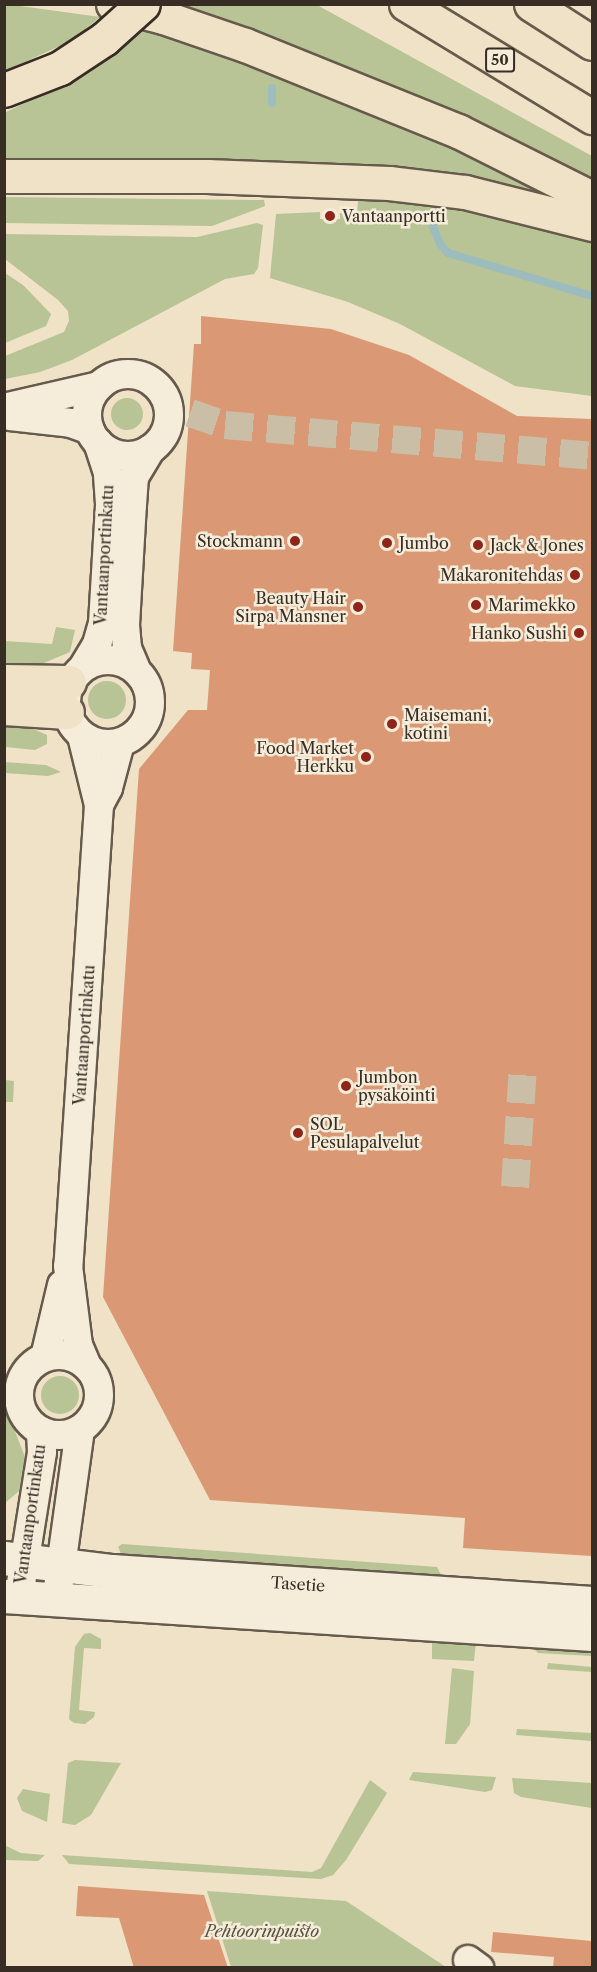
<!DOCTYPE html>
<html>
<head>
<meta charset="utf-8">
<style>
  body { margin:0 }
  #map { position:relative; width:597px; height:1972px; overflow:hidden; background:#efe2c6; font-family:"Libre Caslon Text",serif }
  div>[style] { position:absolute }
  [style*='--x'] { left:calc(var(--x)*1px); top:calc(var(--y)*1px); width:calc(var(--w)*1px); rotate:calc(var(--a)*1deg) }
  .green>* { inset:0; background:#b8c396 }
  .round { border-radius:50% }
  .stream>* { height:8px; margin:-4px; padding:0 4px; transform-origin:4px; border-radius:4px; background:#9dbcbe }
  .building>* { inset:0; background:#db9874 }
  .street-tunnel>* { height:28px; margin-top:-14px; transform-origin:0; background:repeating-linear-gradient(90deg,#cabea6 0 28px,transparent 0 42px) }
  .roads { filter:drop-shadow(2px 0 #665a4c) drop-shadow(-2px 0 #665a4c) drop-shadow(0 2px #665a4c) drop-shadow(0 -2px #665a4c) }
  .street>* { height:28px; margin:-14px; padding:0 14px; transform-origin:14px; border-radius:14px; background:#f5ecda }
  .street>.ring { margin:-14px; padding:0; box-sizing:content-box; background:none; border:28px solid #f5ecda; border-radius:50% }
  .secondary>* { height:33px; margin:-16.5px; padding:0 16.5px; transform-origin:16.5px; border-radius:16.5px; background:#f5ecda }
  .primary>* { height:33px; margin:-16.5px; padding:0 16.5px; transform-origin:16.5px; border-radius:16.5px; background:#efe2c6 }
  .highway>* { height:33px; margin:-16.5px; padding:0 16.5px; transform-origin:16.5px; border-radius:16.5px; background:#efe2c6 }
  .bridges { filter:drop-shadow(2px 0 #382d24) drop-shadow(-2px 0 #382d24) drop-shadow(0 2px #382d24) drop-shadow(0 -2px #382d24) }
  .highway-bridge>* { height:33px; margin:-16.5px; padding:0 16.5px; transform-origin:16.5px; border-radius:16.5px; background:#efe2c6 }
  .dots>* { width:16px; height:16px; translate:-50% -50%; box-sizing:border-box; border:3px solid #f5ecda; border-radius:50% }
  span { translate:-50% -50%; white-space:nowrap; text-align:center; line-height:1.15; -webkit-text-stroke:5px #f5ecda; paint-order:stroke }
  .shield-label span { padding:2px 4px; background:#f5ecda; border:2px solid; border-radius:4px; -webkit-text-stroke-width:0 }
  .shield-label { font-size:15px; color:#382d24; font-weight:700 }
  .poi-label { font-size:16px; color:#382d24 }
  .left { translate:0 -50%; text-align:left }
  .right { translate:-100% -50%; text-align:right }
  .street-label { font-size:16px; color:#382d24 }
  .park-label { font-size:16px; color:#585240; font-style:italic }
  .frame { position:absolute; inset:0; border:6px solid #382d24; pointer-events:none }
</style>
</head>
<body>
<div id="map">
  <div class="green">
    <i style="clip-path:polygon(5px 5px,13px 5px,100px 17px,73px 40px,5px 71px)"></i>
    <i style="clip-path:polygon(150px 5px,317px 5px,592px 156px,592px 183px)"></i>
    <i style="clip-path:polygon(147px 28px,420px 129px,572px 202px,4px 158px,4px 113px,90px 72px)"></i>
    <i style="clip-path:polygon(5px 197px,264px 200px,265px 206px,212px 226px,5px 223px)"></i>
    <i style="clip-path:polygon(358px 201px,420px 201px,460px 205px,536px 223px,592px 242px,592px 396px,515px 386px,400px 324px,348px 302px,270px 278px,276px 214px,320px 212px,320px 219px,340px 219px,340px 213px,357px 214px)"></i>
    <i style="clip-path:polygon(257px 223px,263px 225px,258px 268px,254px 274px,225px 279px,72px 360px,40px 372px,5px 379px,5px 356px,64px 332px,69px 321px,68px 311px,58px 300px,5px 259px,5px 234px,197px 237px)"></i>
    <i style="clip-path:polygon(5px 273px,23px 285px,51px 314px,46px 326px,5px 343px)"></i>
    <i class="round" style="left:111px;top:398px;width:32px;height:32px"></i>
    <i style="clip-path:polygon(56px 627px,75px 630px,70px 652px,32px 668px,5px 666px,4px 641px,52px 644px)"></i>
    <i class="round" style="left:88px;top:681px;width:38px;height:38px"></i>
    <i style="clip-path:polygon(4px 716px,47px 735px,47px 744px,35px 750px,5px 747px)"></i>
    <i style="clip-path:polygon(4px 762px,46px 765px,61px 772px,48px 776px,5px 773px)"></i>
    <i style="clip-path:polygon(5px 1080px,14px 1081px,13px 1102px,5px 1102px)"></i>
    <i class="round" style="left:41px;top:1376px;width:38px;height:38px"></i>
    <i style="clip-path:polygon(4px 1403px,25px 1457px,19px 1491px,5px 1503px)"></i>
    <i style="clip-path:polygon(122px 1544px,437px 1567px,442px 1577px,123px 1558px,118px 1547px)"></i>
    <i style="clip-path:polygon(90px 1633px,101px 1639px,101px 1649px,84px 1648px,79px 1710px,95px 1712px,94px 1717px,85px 1724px,74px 1723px,69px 1719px,75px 1647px,84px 1634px)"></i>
    <i style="clip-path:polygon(471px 1642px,476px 1642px,474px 1661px,432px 1659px,432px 1643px)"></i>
    <i style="clip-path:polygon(531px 1646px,592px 1649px,592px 1656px,538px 1653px)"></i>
    <i style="clip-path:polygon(548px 1663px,592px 1667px,592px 1672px,547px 1669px)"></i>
    <i style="clip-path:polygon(452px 1668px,474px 1671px,470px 1724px,456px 1744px,445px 1744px)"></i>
    <i style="clip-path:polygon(517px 1729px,592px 1733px,592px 1741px,516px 1735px)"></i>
    <i style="clip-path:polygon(75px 1760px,121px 1763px,91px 1815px,75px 1825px,62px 1823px,68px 1763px)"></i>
    <i style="clip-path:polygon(413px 1772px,496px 1777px,492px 1790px,485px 1792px,409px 1780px)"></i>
    <i style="clip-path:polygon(512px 1778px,592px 1783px,592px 1808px,521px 1797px,514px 1793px)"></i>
    <i style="clip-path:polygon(370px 1780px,387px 1793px,346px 1860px,333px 1875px,321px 1879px,69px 1864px,62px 1855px,312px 1872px,321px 1868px)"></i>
    <i style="clip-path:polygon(23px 1789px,50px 1794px,47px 1822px,22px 1811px,17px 1798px)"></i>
    <i style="clip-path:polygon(4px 1845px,21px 1853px,45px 1855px,38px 1861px,5px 1860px)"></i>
    <i style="clip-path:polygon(207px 1891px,346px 1901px,446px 1967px,231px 1967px)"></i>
  </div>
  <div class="stream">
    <i style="--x:272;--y:88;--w:15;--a:90"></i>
    <i style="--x:430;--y:219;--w:27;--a:68"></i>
    <i style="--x:440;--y:244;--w:12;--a:48"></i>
    <i style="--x:448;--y:253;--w:150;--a:16.6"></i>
  </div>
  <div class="building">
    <i style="clip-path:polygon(201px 316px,331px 329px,409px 355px,517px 416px,592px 419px,592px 1556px,463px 1548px,465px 1518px,210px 1500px,103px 1297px,139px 769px,188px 710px,207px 710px,210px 670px,191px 669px,192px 653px,173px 651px,194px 344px,201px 344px)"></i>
    <i style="clip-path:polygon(78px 1886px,204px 1895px,228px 1968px,134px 1968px,119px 1918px,76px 1916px)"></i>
    <i style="clip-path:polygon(493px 1932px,592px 1941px,592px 1968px,553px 1968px,554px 1957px,491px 1952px)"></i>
  </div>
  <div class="street-tunnel">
    <i style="--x:190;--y:413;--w:37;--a:19"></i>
    <i style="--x:225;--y:425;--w:368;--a:4.8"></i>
    <i style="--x:515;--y:1187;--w:119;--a:-86.2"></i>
  </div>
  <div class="roads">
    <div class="street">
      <i class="ring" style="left:87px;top:374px;width:54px;height:54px"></i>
      <i style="--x:4;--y:408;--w:98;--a:-13"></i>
      <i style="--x:10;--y:416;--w:61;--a:6.5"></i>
      <i style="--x:71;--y:423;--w:20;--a:20"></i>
      <i class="ring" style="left:66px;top:660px;width:56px;height:56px"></i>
      <i style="--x:84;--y:666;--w:26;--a:-59"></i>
      <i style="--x:97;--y:644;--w:22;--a:-74"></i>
      <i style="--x:103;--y:623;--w:119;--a:-86.6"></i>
      <i style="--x:110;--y:504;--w:31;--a:-94"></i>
      <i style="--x:108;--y:473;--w:32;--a:-108"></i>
      <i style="--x:135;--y:667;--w:21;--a:-113"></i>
      <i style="--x:127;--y:648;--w:23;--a:-95"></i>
      <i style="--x:125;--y:625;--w:120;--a:-86.7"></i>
      <i style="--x:132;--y:505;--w:28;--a:-86"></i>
      <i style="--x:134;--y:477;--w:33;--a:-59"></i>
      <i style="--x:82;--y:736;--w:71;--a:76.2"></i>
      <i style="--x:99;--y:805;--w:462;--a:93.8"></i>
      <i style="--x:68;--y:1266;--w:80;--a:82.8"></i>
      <i style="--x:78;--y:1345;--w:23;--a:67"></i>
      <i style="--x:99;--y:805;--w:19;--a:-62"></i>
      <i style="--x:108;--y:788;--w:47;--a:-75.1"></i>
      <i class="ring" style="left:19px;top:1355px;width:52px;height:52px"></i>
      <i style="--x:45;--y:1357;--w:74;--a:-76.7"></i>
      <i style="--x:58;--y:1588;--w:160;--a:-82.1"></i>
      <i style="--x:19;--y:1596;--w:146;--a:-80.9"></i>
      <i style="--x:42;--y:1452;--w:21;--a:-93"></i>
      <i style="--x:468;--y:1960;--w:14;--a:36"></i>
    </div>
    <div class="secondary">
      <i style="--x:4;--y:1558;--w:109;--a:6.9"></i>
      <i style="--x:112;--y:1571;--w:481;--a:3.8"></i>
      <i style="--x:4;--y:1596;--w:589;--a:3.7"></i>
    </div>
    <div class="primary">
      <i style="--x:4;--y:681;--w:65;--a:0.9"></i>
      <i style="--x:4;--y:708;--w:63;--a:3.6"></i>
    </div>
    <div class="highway">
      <i style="--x:113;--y:4;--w:52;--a:14.6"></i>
      <i style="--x:163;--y:17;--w:87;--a:18.9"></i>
      <i style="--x:245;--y:45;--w:230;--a:22"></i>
      <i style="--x:458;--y:131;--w:150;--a:26.6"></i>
      <i style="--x:406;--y:4;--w:218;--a:31.3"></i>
      <i style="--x:531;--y:4;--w:72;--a:32.6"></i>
      <i style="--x:4;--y:176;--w:203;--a:0"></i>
      <i style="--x:207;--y:176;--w:182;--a:2.2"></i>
      <i style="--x:389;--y:183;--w:77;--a:6.8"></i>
      <i style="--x:465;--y:192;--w:131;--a:14.1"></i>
    </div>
  </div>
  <div class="bridges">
    <div class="highway-bridge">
      <i style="--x:4;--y:90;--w:60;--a:-21.4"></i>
      <i style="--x:60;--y:68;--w:53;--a:-33.4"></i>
      <i style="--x:104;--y:39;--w:52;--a:-41.9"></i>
    </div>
  </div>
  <div class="dots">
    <i style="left:330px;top:216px;background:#8f2418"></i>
    <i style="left:295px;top:541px;background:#8f2418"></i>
    <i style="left:387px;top:543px;background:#8f2418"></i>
    <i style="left:478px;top:545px;background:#8f2418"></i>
    <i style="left:575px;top:575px;background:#8f2418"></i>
    <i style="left:476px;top:605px;background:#8f2418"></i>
    <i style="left:358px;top:607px;background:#8f2418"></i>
    <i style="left:579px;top:633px;background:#8f2418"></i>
    <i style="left:392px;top:724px;background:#8f2418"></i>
    <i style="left:366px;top:757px;background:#8f2418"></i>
    <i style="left:346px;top:1086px;background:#8f2418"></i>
    <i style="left:298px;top:1133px;background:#8f2418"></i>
  </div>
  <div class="shield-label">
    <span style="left:500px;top:60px">50</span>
  </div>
  <div class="poi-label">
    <span class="left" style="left:342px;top:216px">Vantaanportti</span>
    <span class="right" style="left:283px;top:541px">Stockmann</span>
    <span class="left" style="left:399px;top:543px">Jumbo</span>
    <span class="left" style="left:490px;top:545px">Jack &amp; Jones</span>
    <span class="right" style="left:563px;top:575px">Makaronitehdas</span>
    <span class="right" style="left:346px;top:607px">Beauty Hair<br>Sirpa Mansner</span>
    <span class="left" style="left:488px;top:605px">Marimekko</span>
    <span class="right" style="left:567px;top:633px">Hanko Sushi</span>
    <span class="left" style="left:404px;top:724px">Maisemani,<br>kotini</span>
    <span class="right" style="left:354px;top:757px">Food Market<br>Herkku</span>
    <span class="left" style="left:358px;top:1086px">Jumbon<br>pysäköinti</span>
    <span class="left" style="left:310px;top:1133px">SOL<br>Pesulapalvelut</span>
  </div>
  <div class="street-label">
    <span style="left:104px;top:555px;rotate:-87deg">Vantaanportinkatu</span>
    <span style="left:84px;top:1035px;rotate:-86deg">Vantaanportinkatu</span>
    <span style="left:30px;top:1514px;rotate:-82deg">Vantaanportinkatu</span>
    <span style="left:298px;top:1584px;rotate:4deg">Tasetie</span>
  </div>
  <div class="park-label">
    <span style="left:262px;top:1931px">Pehtoorinpuisto</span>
  </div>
  <div class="frame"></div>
</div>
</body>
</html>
